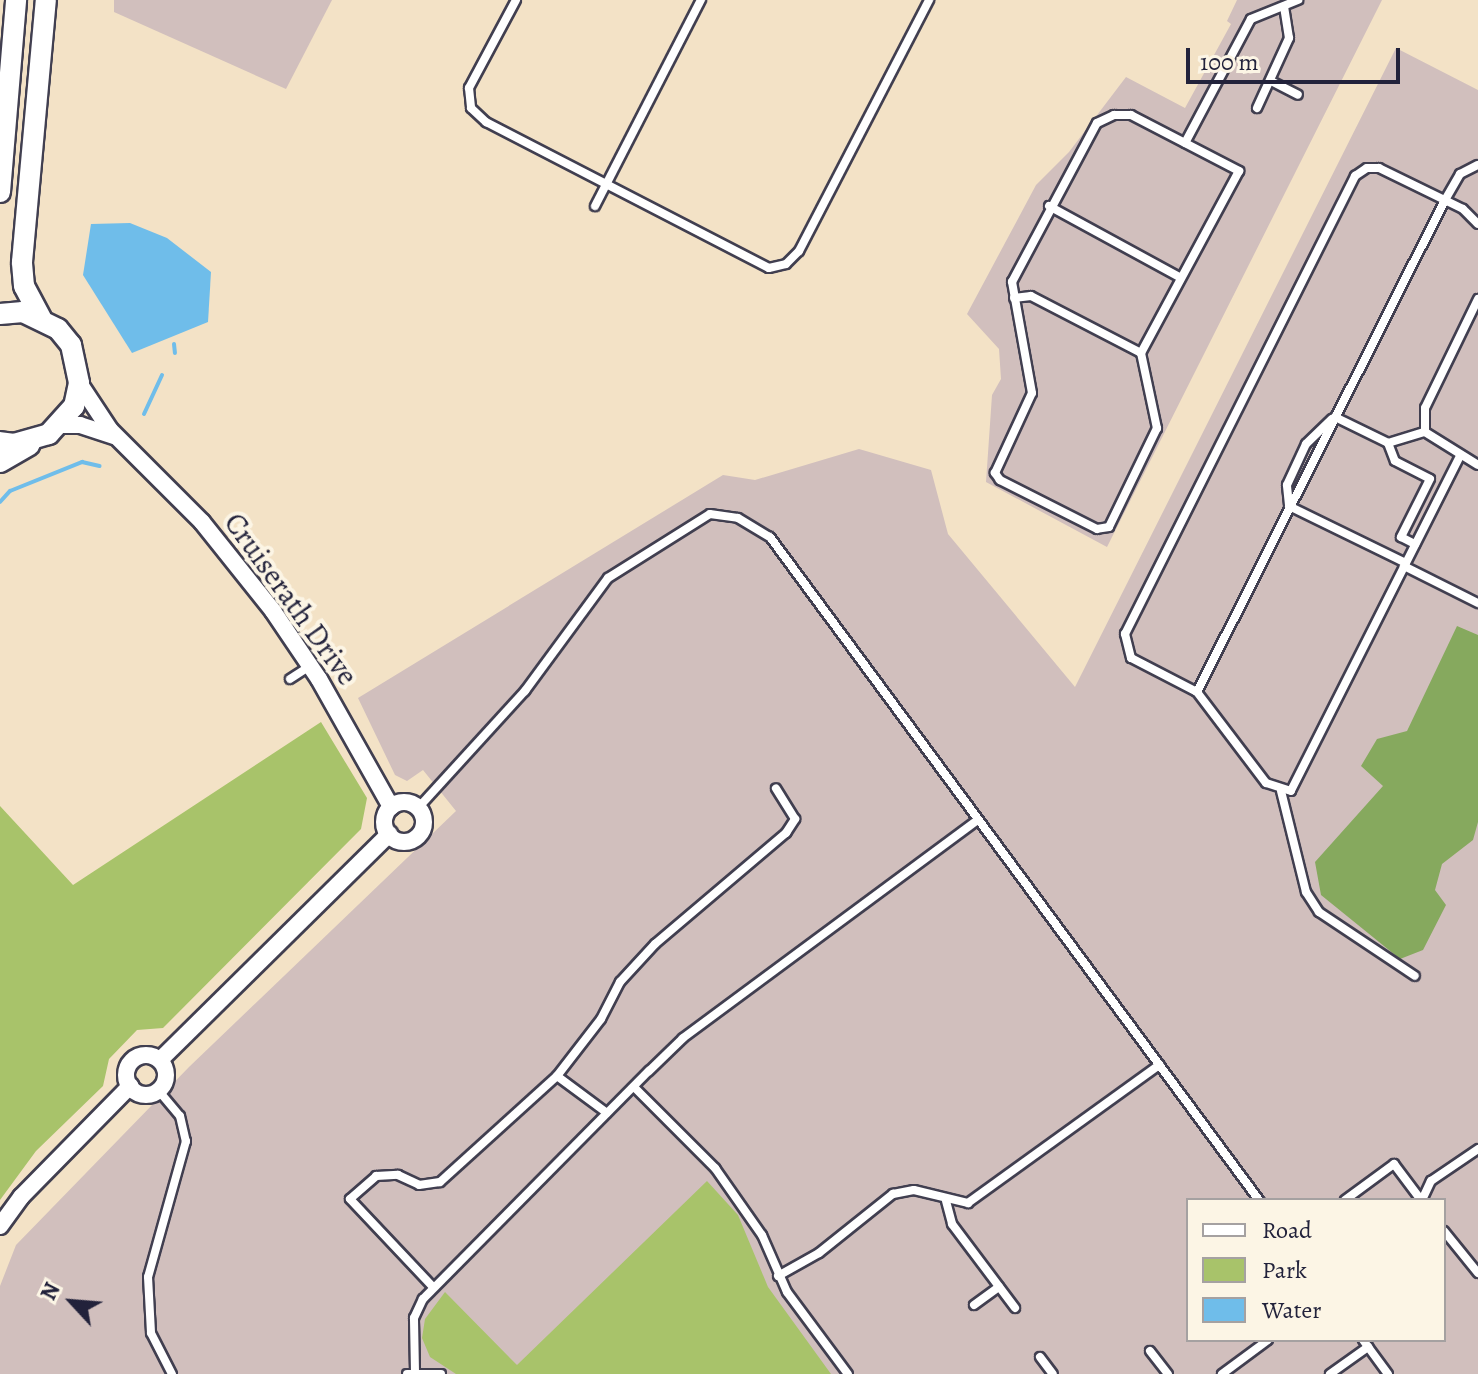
<!DOCTYPE html>
<html>
<head>
<meta charset="utf-8">
<style>
  body { margin:0 }
  #map { position:relative; width:1478px; height:1374px; overflow:hidden; background:#f3e2c6; font-family:Alegreya,serif }
  div>[style] { position:absolute }
  [style*='--x'] { left:calc(var(--x)*1px); top:calc(var(--y)*1px); width:calc(var(--w)*1px); rotate:calc(var(--a)*1deg) }
  .industrial>* { inset:0; background:#d1bfbd }
  .green>* { inset:0; background:#a8c36a }
  .forest>* { inset:0; background:#86a95e }
  .water>* { inset:0; background:#6fbdea }
  .stream>* { height:4px; margin:-2px; padding:0 2px; transform-origin:2px; border-radius:2px; background:#6fbdea }
  .roads { filter:drop-shadow(2px 0 #413f50) drop-shadow(-2px 0 #413f50) drop-shadow(0 2px #413f50) drop-shadow(0 -2px #413f50) }
  .service>* { height:8px; margin:-4px; padding:0 4px; transform-origin:4px; border-radius:4px; background:#fff }
  .minor>* { height:16px; margin:-8px; padding:0 8px; transform-origin:8px; border-radius:8px; background:#fff }
  .minor>.ring { margin:-8px; padding:0; box-sizing:content-box; background:none; border:16px solid #fff; border-radius:50% }
  .tertiary>* { height:20px; margin:-10px; padding:0 10px; transform-origin:10px; border-radius:10px; background:#fff }
  span { translate:-50% -50%; white-space:nowrap; text-align:center; line-height:1.15; -webkit-text-stroke:8px #fcf5e5; paint-order:stroke }
  .street-label { font-size:30px; color:#22223b }
  .legend { position:absolute; left:1186px; top:1198px; width:260px; height:144px; box-sizing:border-box; background:#fcf5e5; border:2px solid #a5a1a1; margin:0; padding:10px 14px; list-style:none; font-size:24px; color:#22223b }
  .legend li { display:flex; align-items:center; gap:16px; height:40px }
  .legend b { width:40px; border:2px solid #a5a1a1 }
  .north { position:absolute; left:32px; top:1262px; width:80px; height:80px; -webkit-text-stroke:6px #fcf5e5; paint-order:stroke; rotate:296deg; font-size:22px; font-weight:700; line-height:32px; text-align:center; color:#22223b }
  .north::after { content:''; display:block; margin:auto; width:28px; height:36px; background:#22223b; clip-path:polygon(50% 0,100% 100%,50% 72%,0 100%) }
  .scale { position:absolute; left:1186px; top:48px; width:214px; height:36px; box-sizing:border-box; border:4px solid #22223b; border-top:0; padding-left:10px; font-size:24px; line-height:28px; white-space:nowrap; color:#22223b; -webkit-text-stroke:6px #fcf5e5; paint-order:stroke }
</style>
</head>
<body>
<div id="map">
  <div class="industrial">
    <i style="clip-path:polygon(114px 0,332px 0,286px 89px,114px 12px)"></i>
    <i style="clip-path:polygon(1237px 0,1382px 0,1107px 547px,986px 482px,992px 395px,1001px 379px,999px 349px,967px 314px,1036px 185px,1069px 152px,1126px 77px,1185px 108px,1231px 24px,1227px 21px)"></i>
    <i style="clip-path:polygon(evenodd,1396px 48px,1478px 90px,1478px 1374px,0 1374px,0 1286px,16px 1245px,189px 1067px,456px 811px,423px 770px,407px 781px,395px 775px,358px 698px,723px 475px,755px 480px,859px 449px,931px 470px,948px 534px,1075px 687px,1396px 48px,1188px 1200px,1444px 1200px,1444px 1340px,1188px 1340px,1188px 1200px)"></i>
  </div>
  <div class="green">
    <i style="clip-path:polygon(321px 722px,367px 798px,361px 829px,163px 1028px,137px 1030px,109px 1059px,103px 1086px,36px 1151px,0 1200px,0 806px,73px 885px)"></i>
    <i style="clip-path:polygon(707px 1181px,738px 1215px,768px 1287px,831px 1374px,456px 1374px,430px 1357px,422px 1338px,425px 1319px,445px 1292px,517px 1365px)"></i>
  </div>
  <div class="forest">
    <i style="clip-path:polygon(1457px 626px,1478px 635px,1478px 822px,1473px 840px,1442px 864px,1435px 890px,1446px 905px,1423px 950px,1400px 959px,1321px 895px,1315px 862px,1383px 786px,1361px 766px,1377px 739px,1407px 731px)"></i>
  </div>
  <div class="water">
    <i style="clip-path:polygon(130px 223px,167px 238px,211px 272px,208px 322px,132px 353px,83px 275px,91px 224px)"></i>
  </div>
  <div class="stream">
    <i style="--x:174;--y:344;--w:9;--a:84"></i>
    <i style="--x:144;--y:414;--w:43;--a:-65.2"></i>
    <i style="--x:0;--y:502;--w:15;--a:-48"></i>
    <i style="--x:10;--y:491;--w:78;--a:-21.9"></i>
    <i style="--x:82;--y:462;--w:18;--a:13"></i>
  </div>
  <div class="roads">
    <div class="service">
      <i style="--x:516;--y:0;--w:100;--a:118.1"></i>
      <i style="--x:469;--y:88;--w:20;--a:84"></i>
      <i style="--x:471;--y:108;--w:21;--a:43"></i>
      <i style="--x:486;--y:122;--w:318;--a:27.3"></i>
      <i style="--x:769;--y:268;--w:17;--a:-13"></i>
      <i style="--x:786;--y:264;--w:18;--a:-45"></i>
      <i style="--x:799;--y:251;--w:283;--a:-62.6"></i>
      <i style="--x:1271;--y:81;--w:30;--a:27"></i>
      <i style="--x:1257;--y:108;--w:77;--a:-65.4"></i>
      <i style="--x:1289;--y:38;--w:30;--a:-99"></i>
      <i style="--x:1114;--y:115;--w:17;--a:0"></i>
      <i style="--x:1131;--y:115;--w:122;--a:27.4"></i>
      <i style="--x:1239;--y:171;--w:207;--a:118.3"></i>
      <i style="--x:1141;--y:353;--w:77;--a:78"></i>
      <i style="--x:1157;--y:428;--w:110;--a:115.9"></i>
      <i style="--x:1109;--y:527;--w:12;--a:171"></i>
      <i style="--x:1097;--y:529;--w:109;--a:-153.2"></i>
      <i style="--x:1000;--y:480;--w:9;--a:-126"></i>
      <i style="--x:995;--y:473;--w:88;--a:-65.2"></i>
      <i style="--x:1032;--y:393;--w:113;--a:-100.2"></i>
      <i style="--x:1012;--y:282;--w:180;--a:-61.9"></i>
      <i style="--x:1097;--y:123;--w:19;--a:-25"></i>
      <i style="--x:1185;--y:143;--w:140;--a:-62"></i>
      <i style="--x:1251;--y:19;--w:51;--a:-22"></i>
      <i style="--x:595;--y:206;--w:232;--a:-62.8"></i>
      <i style="--x:1049;--y:206;--w:150;--a:28.6"></i>
      <i style="--x:1014;--y:298;--w:17;--a:-7"></i>
      <i style="--x:1031;--y:296;--w:124;--a:27.4"></i>
      <i style="--x:1478;--y:299;--w:121;--a:115.9"></i>
      <i style="--x:1425;--y:408;--w:24;--a:90"></i>
      <i style="--x:1425;--y:432;--w:62;--a:31.9"></i>
      <i style="--x:1335;--y:417;--w:59;--a:26.1"></i>
      <i style="--x:1388;--y:443;--w:39;--a:-17"></i>
      <i style="--x:1388;--y:443;--w:19;--a:69"></i>
      <i style="--x:1395;--y:461;--w:39;--a:27"></i>
      <i style="--x:1430;--y:479;--w:65;--a:116.6"></i>
      <i style="--x:1401;--y:537;--w:16;--a:27"></i>
      <i style="--x:1460;--y:456;--w:375;--a:116.8"></i>
      <i style="--x:1291;--y:791;--w:26;--a:-162"></i>
      <i style="--x:1266;--y:783;--w:114;--a:-127.2"></i>
      <i style="--x:1197;--y:692;--w:74;--a:-152.7"></i>
      <i style="--x:1131;--y:658;--w:25;--a:-104"></i>
      <i style="--x:1125;--y:634;--w:513;--a:-63.33"></i>
      <i style="--x:1355;--y:176;--w:14;--a:-34"></i>
      <i style="--x:1367;--y:168;--w:12;--a:0"></i>
      <i style="--x:1379;--y:168;--w:93;--a:26"></i>
      <i style="--x:1463;--y:209;--w:21;--a:45"></i>
      <i style="--x:1289;--y:505;--w:20;--a:-96"></i>
      <i style="--x:1287;--y:485;--w:45;--a:-65.1"></i>
      <i style="--x:1306;--y:444;--w:36;--a:-44"></i>
      <i style="--x:1289;--y:506;--w:130;--a:26"></i>
      <i style="--x:1404;--y:566;--w:83;--a:26.6"></i>
      <i style="--x:290;--y:679;--w:24;--a:-33"></i>
      <i style="--x:1197;--y:692;--w:551;--a:-63.25"></i>
      <i style="--x:1445;--y:200;--w:30;--a:-60"></i>
      <i style="--x:1460;--y:174;--w:20;--a:-27"></i>
      <i style="--x:1281;--y:791;--w:104;--a:76.1"></i>
      <i style="--x:1306;--y:892;--w:24;--a:57"></i>
      <i style="--x:1319;--y:912;--w:115;--a:33.7"></i>
      <i style="--x:418;--y:808;--w:159;--a:-47.6"></i>
      <i style="--x:525;--y:691;--w:140;--a:-53.7"></i>
      <i style="--x:608;--y:578;--w:120;--a:-32.1"></i>
      <i style="--x:710;--y:514;--w:28;--a:8"></i>
      <i style="--x:738;--y:518;--w:37;--a:31"></i>
      <i style="--x:770;--y:537;--w:824;--a:53.59"></i>
      <i style="--x:557;--y:1076;--w:62;--a:36.5"></i>
      <i style="--x:634;--y:1087;--w:115;--a:45"></i>
      <i style="--x:715;--y:1168;--w:82;--a:55"></i>
      <i style="--x:762;--y:1235;--w:62;--a:66.3"></i>
      <i style="--x:787;--y:1292;--w:102;--a:53.4"></i>
      <i style="--x:158;--y:1090;--w:34;--a:50"></i>
      <i style="--x:180;--y:1116;--w:26;--a:77"></i>
      <i style="--x:186;--y:1141;--w:141;--a:105.6"></i>
      <i style="--x:148;--y:1277;--w:56;--a:86.9"></i>
      <i style="--x:151;--y:1333;--w:46;--a:62.9"></i>
      <i style="--x:1345;--y:1200;--w:61;--a:-36.3"></i>
      <i style="--x:1394;--y:1164;--w:45;--a:53.1"></i>
      <i style="--x:1422;--y:1200;--w:21;--a:-65"></i>
      <i style="--x:1431;--y:1181;--w:57;--a:-34.2"></i>
      <i style="--x:946;--y:1201;--w:24;--a:75"></i>
      <i style="--x:952;--y:1224;--w:105;--a:53.1"></i>
      <i style="--x:1444;--y:1231;--w:54;--a:51"></i>
      <i style="--x:778;--y:1276;--w:47;--a:-29.3"></i>
      <i style="--x:819;--y:1253;--w:95;--a:-38.6"></i>
      <i style="--x:893;--y:1194;--w:21;--a:-11"></i>
      <i style="--x:914;--y:1190;--w:56;--a:13.5"></i>
      <i style="--x:968;--y:1203;--w:236;--a:-35.8"></i>
      <i style="--x:433;--y:1287;--w:121;--a:-133.3"></i>
      <i style="--x:350;--y:1199;--w:35;--a:-41"></i>
      <i style="--x:376;--y:1176;--w:22;--a:-3"></i>
      <i style="--x:398;--y:1175;--w:23;--a:25"></i>
      <i style="--x:419;--y:1185;--w:21;--a:-8"></i>
      <i style="--x:440;--y:1182;--w:158;--a:-42.2"></i>
      <i style="--x:557;--y:1076;--w:72;--a:-52.3"></i>
      <i style="--x:601;--y:1019;--w:42;--a:-62.8"></i>
      <i style="--x:620;--y:982;--w:52;--a:-47.4"></i>
      <i style="--x:655;--y:944;--w:172;--a:-40.3"></i>
      <i style="--x:786;--y:833;--w:17;--a:-57"></i>
      <i style="--x:795;--y:819;--w:36;--a:-122"></i>
      <i style="--x:974;--y:1305;--w:31;--a:-36"></i>
      <i style="--x:1363;--y:1340;--w:42;--a:53.7"></i>
      <i style="--x:1150;--y:1351;--w:29;--a:52"></i>
      <i style="--x:1040;--y:1357;--w:21;--a:53"></i>
      <i style="--x:415;--y:1372;--w:54;--a:-91.1"></i>
      <i style="--x:414;--y:1318;--w:21;--a:-65"></i>
      <i style="--x:423;--y:1299;--w:321;--a:-45.3"></i>
      <i style="--x:649;--y:1071;--w:47;--a:-44.1"></i>
      <i style="--x:683;--y:1038;--w:365;--a:-36.5"></i>
      <i style="--x:407;--y:1374;--w:34;--a:0"></i>
      <i style="--x:1222;--y:1374;--w:57;--a:-36.5"></i>
      <i style="--x:1330;--y:1374;--w:47;--a:-35.4"></i>
    </div>
    <div class="minor">
      <i style="--x:79;--y:383;--w:56;--a:56.6"></i>
      <i style="--x:110;--y:430;--w:130;--a:45"></i>
      <i style="--x:202;--y:522;--w:114;--a:51.4"></i>
      <i style="--x:273;--y:611;--w:82;--a:55.9"></i>
      <i style="--x:319;--y:679;--w:147;--a:60.6"></i>
      <i style="--x:60;--y:425;--w:20;--a:0"></i>
      <i style="--x:80;--y:425;--w:36;--a:18"></i>
      <i class="ring" style="left:384px;top:802px;width:24px;height:24px"></i>
      <i class="ring" style="left:126px;top:1055px;width:24px;height:24px"></i>
      <i style="--x:160;--y:1060;--w:322;--a:-44.6"></i>
      <i style="--x:0;--y:1226;--w:36;--a:-54"></i>
      <i style="--x:21;--y:1197;--w:156;--a:-45.5"></i>
    </div>
    <div class="tertiary">
      <i style="--x:0;--y:192;--w:193;--a:-85.2"></i>
      <i style="--x:0;--y:314;--w:23;--a:-5"></i>
      <i style="--x:23;--y:312;--w:39;--a:26"></i>
      <i style="--x:58;--y:329;--w:21;--a:51"></i>
      <i style="--x:71;--y:345;--w:39;--a:78"></i>
      <i style="--x:79;--y:383;--w:24;--a:102"></i>
      <i style="--x:74;--y:406;--w:38;--a:132"></i>
      <i style="--x:49;--y:434;--w:36;--a:164"></i>
      <i style="--x:14;--y:444;--w:14;--a:-172"></i>
      <i style="--x:41;--y:318;--w:36;--a:-118"></i>
      <i style="--x:24;--y:286;--w:24;--a:-95"></i>
      <i style="--x:22;--y:262;--w:263;--a:-84.8"></i>
      <i style="--x:0;--y:462;--w:34;--a:-30"></i>
    </div>
  </div>
  <div class="street-label">
    <span style="left:291px;top:599px;rotate:54deg">Cruiserath Drive</span>
  </div>
  <ul class="legend">
  <li><b style="height:10px;background:#fff"></b>Road</li>
  <li><b style="height:22px;background:#a8c36a"></b>Park</li>
  <li><b style="height:22px;background:#6fbdea"></b>Water</li>
  </ul>
  <div class="north">N</div>
  <div class="scale">100 m</div>
</div>
</body>
</html>
